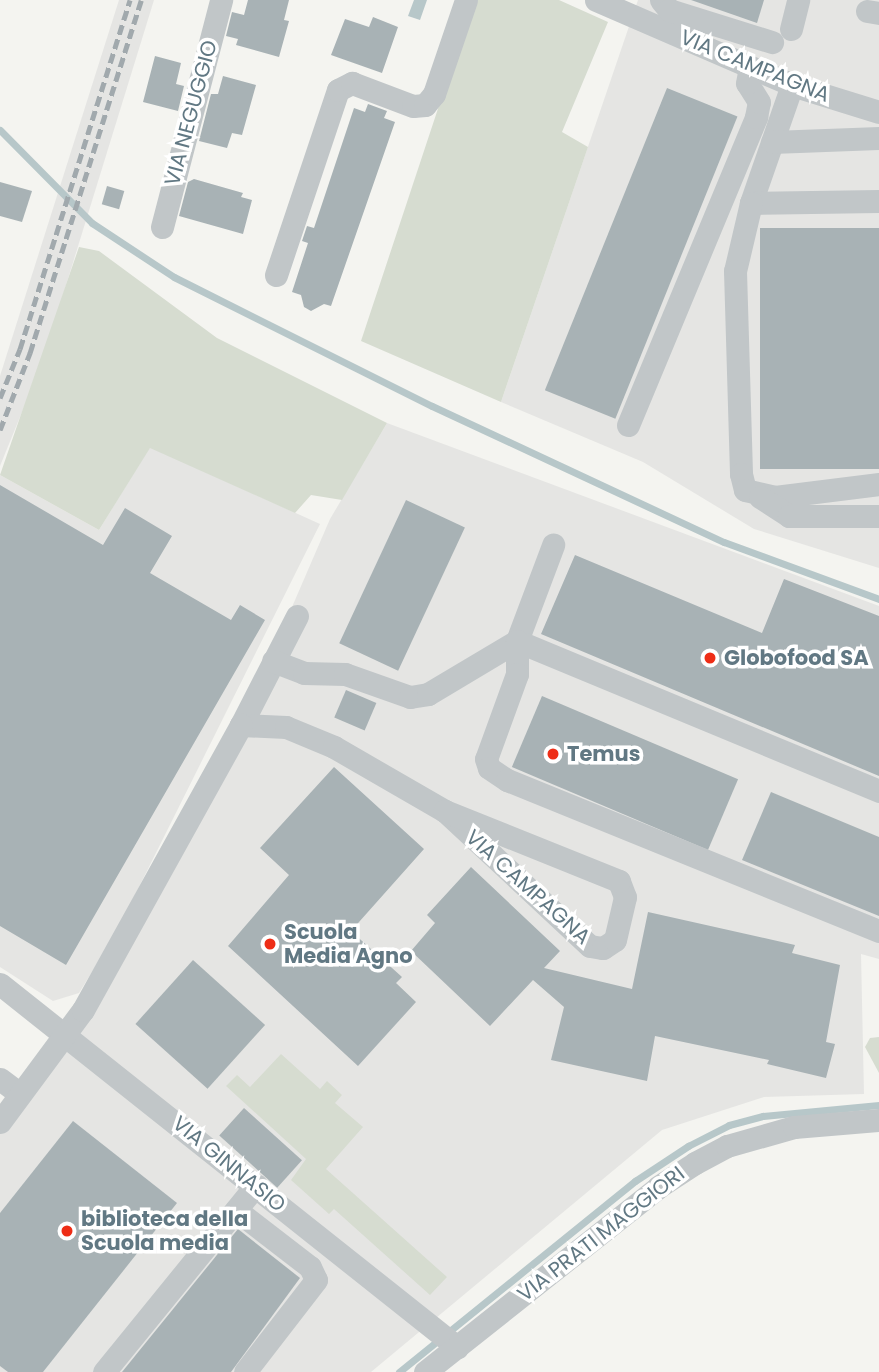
<!DOCTYPE html>
<html>
<head>
<meta charset="utf-8">
<style>
  body { margin:0 }
  #map { position:relative; width:879px; height:1372px; overflow:hidden; background:#f4f4f0; font-family:Poppins,sans-serif }
  div>[style] { position:absolute }
  [style*='--x'] { left:calc(var(--x)*1px); top:calc(var(--y)*1px); width:calc(var(--w)*1px); rotate:calc(var(--a)*1deg) }
  .built>* { inset:0; background:#e5e5e3 }
  .green>* { inset:0; background:#d6dcd0 }
  .water>* { inset:0; background:#b7c7c9 }
  .stream>* { height:7px; margin:-3.5px; padding:0 3.5px; transform-origin:3.5px; border-radius:3.5px; background:#b7c7c9 }
  .building>* { inset:0; background:#a8b2b5; transform-origin:0 0 }
  .minor>* { height:23px; margin:-11.5px; padding:0 11.5px; transform-origin:11.5px; border-radius:11.5px; background:#c1c6c8 }
  .rail>* { height:5px; margin-top:-2.5px; transform-origin:0; background:repeating-linear-gradient(90deg,#a1a9ad 0 10px,transparent 0 15px) }
  .dots>* { width:19px; height:19px; translate:-50% -50%; box-sizing:border-box; border:4px solid #fff; border-radius:50% }
  span { translate:-50% -50%; white-space:nowrap; text-align:center; line-height:1.15; -webkit-text-stroke:7px #fff; paint-order:stroke }
  .street-label { font-size:21px; color:#617883 }
  .poi-label { font-size:21px; color:#617883; font-weight:700 }
  .left { translate:0 -50%; text-align:left }
</style>
</head>
<body>
<div id="map">
  <div class="built">
    <i style="clip-path:polygon(119px 0,154px 0,42px 363px,0 466px,0 376px)"></i>
    <i style="clip-path:polygon(638px 0,879px 0,879px 568px,754px 529px,643px 462px,501px 402px)"></i>
    <i style="clip-path:polygon(387px 423px,879px 606px,879px 959px,861px 954px,864px 1094px,764px 1097px,662px 1130px,371px 1372px,0 1372px,0 1122px,65px 1032px,241px 725px,330px 519px)"></i>
    <i style="clip-path:polygon(150px 447px,320px 524px,117px 931px,79px 993px,53px 1001px,0 967px,0 475px,99px 530px)"></i>
  </div>
  <div class="green">
    <i style="clip-path:polygon(474px 0,559px 0,608px 22px,562px 132px,588px 147px,501px 402px,361px 341px)"></i>
    <i style="clip-path:polygon(79px 247px,99px 251px,217px 338px,387px 423px,342px 500px,311px 495px,295px 513px,150px 448px,99px 530px,0 475px)"></i>
    <i style="clip-path:polygon(879px 1037px,879px 1073px,865px 1047px,870px 1038px)"></i>
    <i style="clip-path:polygon(281px 1054px,320px 1089px,327px 1081px,342px 1095px,335px 1103px,363px 1127px,326px 1169px,447px 1277px,430px 1295px,334px 1209px,329px 1214px,291px 1180px,306px 1159px,226px 1086px,237px 1075px,250px 1087px)"></i>
  </div>
  <div class="water">
    <i style="clip-path:polygon(414px 0,427px 0,420px 20px,408px 16px)"></i>
  </div>
  <div class="stream">
    <i style="--x:0;--y:130;--w:131;--a:45.3"></i>
    <i style="--x:92;--y:223;--w:98;--a:33.4"></i>
    <i style="--x:174;--y:277;--w:288;--a:26.6"></i>
    <i style="--x:432;--y:406;--w:322;--a:25"></i>
    <i style="--x:724;--y:542;--w:165;--a:20.2"></i>
    <i style="--x:399;--y:1372;--w:304;--a:-39"></i>
    <i style="--x:635;--y:1181;--w:64;--a:-33.4"></i>
    <i style="--x:688;--y:1146;--w:46;--a:-27.1"></i>
    <i style="--x:729;--y:1125;--w:35;--a:-15"></i>
    <i style="--x:763;--y:1116;--w:117;--a:-5.4"></i>
  </div>
  <div class="building">
    <i style="clip-path:polygon(248px 0,289px 0,284px 20px,289px 21px,279px 57px,236px 45px,238px 39px,226px 36px,232px 12px,244px 15px)"></i>
    <i style="clip-path:polygon(691px 0,764px 0,757px 23px)"></i>
    <i style="clip-path:polygon(373px 17px,398px 27px,382px 73px,331px 55px,345px 19px,369px 27px)"></i>
    <i style="clip-path:polygon(155px 56px,181px 63px,176px 84px,184px 86px,178px 111px,143px 102px)"></i>
    <i style="clip-path:polygon(223px 76px,256px 85px,242px 135px,232px 133px,227px 148px,199px 141px,211px 94px,218px 94px)"></i>
    <i style="left:667px;top:88px;width:76px;height:326px;rotate:22deg"></i>
    <i style="clip-path:polygon(368px 104px,387px 111px,384px 118px,395px 122px,331px 306px,324px 304px,311px 311px,304px 307px,301px 295px,292px 292px,308px 243px,302px 241px,307px 226px,314px 228px,354px 108px,365px 112px)"></i>
    <i style="clip-path:polygon(194px 179px,243px 193px,241px 197px,252px 200px,243px 234px,179px 216px,188px 182px)"></i>
    <i style="clip-path:polygon(0 182px,32px 191px,22px 222px,0 216px)"></i>
    <i style="left:107px;top:186px;width:18px;height:19px;rotate:16deg"></i>
    <i style="left:879px;top:228px;width:241px;height:119px;rotate:90deg"></i>
    <i style="clip-path:polygon(0 485px,103px 545px,125px 508px,172px 536px,150px 573px,231px 620px,240px 605px,265px 620px,66px 965px,0 926px)"></i>
    <i style="left:406px;top:500px;width:65px;height:158px;rotate:25deg"></i>
    <i style="clip-path:polygon(575px 555px,762px 633px,784px 579px,879px 616px,879px 776px,541px 634px)"></i>
    <i style="left:346px;top:690px;width:33px;height:30px;rotate:23deg"></i>
    <i style="left:542px;top:696px;width:213px;height:77px;rotate:23deg"></i>
    <i style="clip-path:polygon(334px 767px,424px 849px,351px 931px,402px 977px,396px 983px,416px 1002px,358px 1066px,228px 946px,289px 875px,260px 848px)"></i>
    <i style="clip-path:polygon(771px 792px,879px 837px,879px 916px,742px 860px)"></i>
    <i style="clip-path:polygon(471px 867px,560px 951px,544px 968px,632px 989px,648px 912px,795px 945px,792px 953px,840px 965px,826px 1042px,835px 1044px,826px 1078px,767px 1064px,769px 1060px,655px 1036px,647px 1081px,551px 1060px,564px 1007px,533px 980px,490px 1026px,411px 951px,435px 923px,427px 915px)"></i>
    <i style="left:193px;top:960px;width:97px;height:86px;rotate:42deg"></i>
    <i style="left:244px;top:1108px;width:78px;height:37px;rotate:42deg"></i>
    <i style="clip-path:polygon(73px 1121px,177px 1203px,43px 1372px,8px 1372px,0 1366px,0 1213px)"></i>
    <i style="clip-path:polygon(238px 1229px,300px 1278px,231px 1372px,122px 1372px)"></i>
  </div>
  <div class="minor">
    <i style="--x:596;--y:0;--w:214;--a:23.4"></i>
    <i style="--x:792;--y:85;--w:91;--a:17.2"></i>
    <i style="--x:661;--y:0;--w:13;--a:51"></i>
    <i style="--x:669;--y:10;--w:108;--a:17.3"></i>
    <i style="--x:867;--y:11;--w:12;--a:9"></i>
    <i style="--x:791;--y:29;--w:30;--a:-76"></i>
    <i style="--x:792;--y:85;--w:125;--a:109.2"></i>
    <i style="--x:751;--y:203;--w:128;--a:-0.9"></i>
    <i style="--x:772;--y:142;--w:107;--a:-2.1"></i>
    <i style="--x:751;--y:203;--w:70;--a:103.2"></i>
    <i style="--x:735;--y:271;--w:203;--a:88.3"></i>
    <i style="--x:741;--y:474;--w:16;--a:76"></i>
    <i style="--x:745;--y:490;--w:31;--a:13"></i>
    <i style="--x:775;--y:497;--w:105;--a:-7.1"></i>
    <i style="--x:162;--y:227;--w:235;--a:-75.4"></i>
    <i style="--x:276;--y:275;--w:195;--a:-71.5"></i>
    <i style="--x:338;--y:90;--w:16;--a:-27"></i>
    <i style="--x:352;--y:83;--w:65;--a:20.7"></i>
    <i style="--x:413;--y:106;--w:12;--a:-5"></i>
    <i style="--x:425;--y:105;--w:14;--a:-51"></i>
    <i style="--x:434;--y:94;--w:99;--a:-71.2"></i>
    <i style="--x:628;--y:425;--w:334;--a:-67.4"></i>
    <i style="--x:756;--y:117;--w:15;--a:-79"></i>
    <i style="--x:759;--y:102;--w:22;--a:-122"></i>
    <i style="--x:747;--y:83;--w:15;--a:-79"></i>
    <i style="--x:760;--y:497;--w:35;--a:33"></i>
    <i style="--x:789;--y:516;--w:90;--a:0"></i>
    <i style="--x:297;--y:616;--w:123;--a:117.2"></i>
    <i style="--x:241;--y:725;--w:45;--a:2.5"></i>
    <i style="--x:286;--y:727;--w:52;--a:22.6"></i>
    <i style="--x:334;--y:747;--w:128;--a:30"></i>
    <i style="--x:445;--y:811;--w:198;--a:43"></i>
    <i style="--x:590;--y:946;--w:13;--a:9"></i>
    <i style="--x:603;--y:948;--w:14;--a:-34"></i>
    <i style="--x:615;--y:940;--w:44;--a:-76.9"></i>
    <i style="--x:625;--y:897;--w:17;--a:-111"></i>
    <i style="--x:619;--y:881;--w:188;--a:-158.1"></i>
    <i style="--x:273;--y:661;--w:33;--a:21"></i>
    <i style="--x:304;--y:673;--w:41;--a:1.4"></i>
    <i style="--x:345;--y:674;--w:69;--a:19.5"></i>
    <i style="--x:410;--y:697;--w:18;--a:-9"></i>
    <i style="--x:428;--y:694;--w:104;--a:-30.8"></i>
    <i style="--x:517;--y:641;--w:103;--a:-69.4"></i>
    <i style="--x:879;--y:791;--w:392;--a:-157.5"></i>
    <i style="--x:517;--y:641;--w:33;--a:90"></i>
    <i style="--x:517;--y:674;--w:90;--a:110"></i>
    <i style="--x:486;--y:759;--w:9;--a:72"></i>
    <i style="--x:489;--y:768;--w:22;--a:34"></i>
    <i style="--x:507;--y:780;--w:401;--a:22.1"></i>
    <i style="--x:0;--y:984;--w:584;--a:38.46"></i>
    <i style="--x:0;--y:1079;--w:25;--a:37"></i>
    <i style="--x:0;--y:1122;--w:139;--a:-53.5"></i>
    <i style="--x:83;--y:1010;--w:326;--a:-61"></i>
    <i style="--x:236;--y:1210;--w:93;--a:37.6"></i>
    <i style="--x:310;--y:1267;--w:14;--a:65"></i>
    <i style="--x:316;--y:1280;--w:116;--a:127.7"></i>
    <i style="--x:104;--y:1372;--w:241;--a:-50.9"></i>
    <i style="--x:425;--y:1372;--w:298;--a:-38.4"></i>
    <i style="--x:658;--y:1187;--w:44;--a:-33"></i>
    <i style="--x:695;--y:1163;--w:36;--a:-28"></i>
    <i style="--x:727;--y:1146;--w:70;--a:-15.8"></i>
    <i style="--x:794;--y:1127;--w:85;--a:-4.7"></i>
  </div>
  <div class="rail">
    <i style="--x:0;--y:398;--w:53;--a:-67.8"></i>
    <i style="--x:20;--y:349;--w:366;--a:-72.5"></i>
    <i style="--x:0;--y:430;--w:83;--a:-68.7"></i>
    <i style="--x:30;--y:353;--w:370;--a:-72.5"></i>
  </div>
  <div class="dots">
    <i style="left:710px;top:658px;background:#ee2d16"></i>
    <i style="left:553px;top:754px;background:#ee2d16"></i>
    <i style="left:270px;top:944px;background:#ee2d16"></i>
    <i style="left:67px;top:1231px;background:#ee2d16"></i>
  </div>
  <div class="street-label">
    <span style="left:755px;top:66px;rotate:22deg">VIA CAMPAGNA</span>
    <span style="left:191px;top:113px;rotate:-75deg">VIA NEGUGGIO</span>
    <span style="left:528px;top:887px;rotate:42deg">VIA CAMPAGNA</span>
    <span style="left:229px;top:1164px;rotate:39deg">VIA GINNASIO</span>
    <span style="left:601px;top:1234px;rotate:-38deg">VIA PRATI MAGGIORI</span>
  </div>
  <div class="poi-label">
    <span class="left" style="left:724px;top:658px">Globofood SA</span>
    <span class="left" style="left:567px;top:754px">Temus</span>
    <span class="left" style="left:284px;top:944px">Scuola<br>Media Agno</span>
    <span class="left" style="left:81px;top:1231px">biblioteca della<br>Scuola media</span>
  </div>
</div>
</body>
</html>
